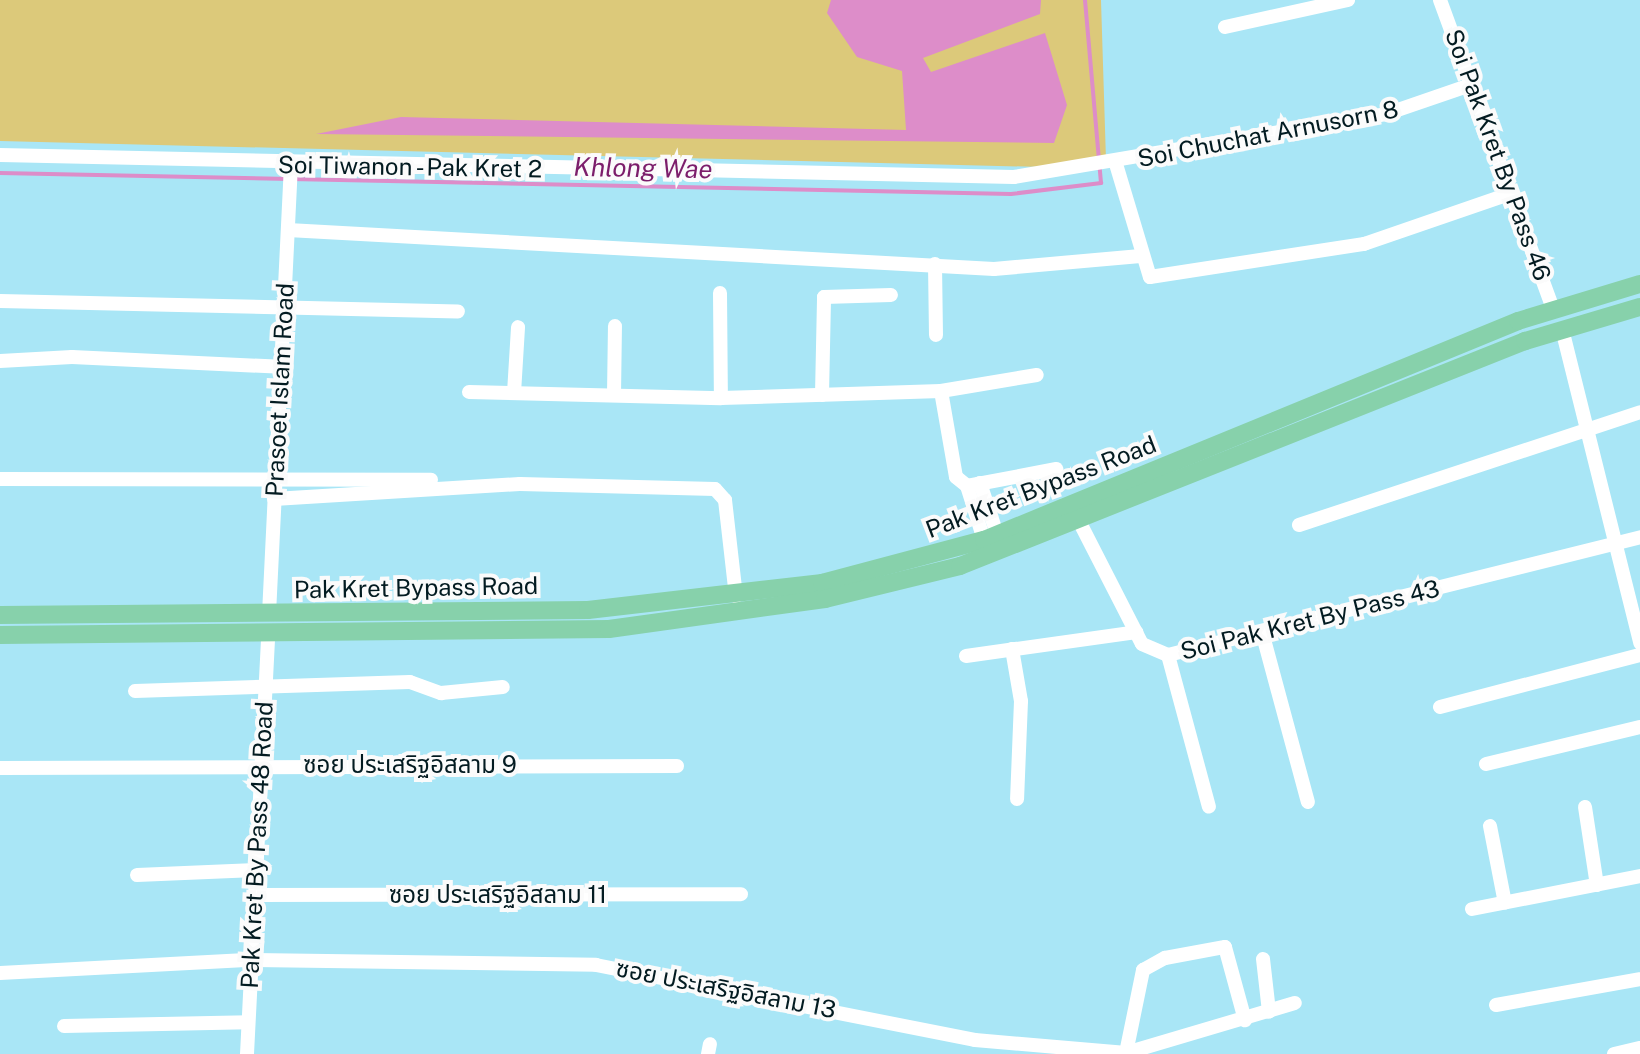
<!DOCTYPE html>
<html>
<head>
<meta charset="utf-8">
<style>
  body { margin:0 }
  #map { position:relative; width:1640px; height:1054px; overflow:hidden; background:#a9e6f6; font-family:"Public Sans","Noto Sans Thai",sans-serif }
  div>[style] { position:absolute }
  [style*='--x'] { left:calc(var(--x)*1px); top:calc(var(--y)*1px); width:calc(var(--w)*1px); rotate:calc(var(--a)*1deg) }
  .green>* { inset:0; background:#dcc97a }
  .water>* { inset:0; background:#dd8dc9 }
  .stream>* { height:4px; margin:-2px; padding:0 2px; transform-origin:2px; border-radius:2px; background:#dd8dc9 }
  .minor>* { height:14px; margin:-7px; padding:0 7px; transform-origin:7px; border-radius:7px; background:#fff }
  .major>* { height:18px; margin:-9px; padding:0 9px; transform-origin:9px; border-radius:9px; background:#87d1ab }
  span { translate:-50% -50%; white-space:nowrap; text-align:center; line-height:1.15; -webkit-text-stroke:8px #fbfbfb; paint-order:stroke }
  .street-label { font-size:24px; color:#031b21 }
  .water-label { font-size:26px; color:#7c1e6b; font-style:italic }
</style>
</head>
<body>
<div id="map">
  <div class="green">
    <i style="clip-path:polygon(0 0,1101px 0,1106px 161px,1043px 167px,0 141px)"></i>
  </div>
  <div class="water">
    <i style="clip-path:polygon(831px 0,1041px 0,1040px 14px,923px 58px,931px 72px,1045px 33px,1067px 105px,1054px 143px,316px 134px,401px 117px,906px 130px,902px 71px,857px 57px,827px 13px)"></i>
  </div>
  <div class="stream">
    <i style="--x:0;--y:173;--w:1011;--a:1.19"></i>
    <i style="--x:1011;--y:194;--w:91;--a:-7"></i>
    <i style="--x:1101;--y:183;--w:184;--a:-95"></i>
  </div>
  <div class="minor">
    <i style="--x:1440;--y:0;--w:331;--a:69.9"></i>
    <i style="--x:1225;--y:27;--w:126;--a:-12.4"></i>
    <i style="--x:0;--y:155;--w:1014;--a:1.24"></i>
    <i style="--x:1014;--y:177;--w:377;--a:-9.6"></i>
    <i style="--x:1386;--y:114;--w:92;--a:-19"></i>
    <i style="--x:1116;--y:164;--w:118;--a:73.3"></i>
    <i style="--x:1150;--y:277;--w:217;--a:-8.8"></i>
    <i style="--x:1364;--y:244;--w:157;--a:-19"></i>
    <i style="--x:288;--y:230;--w:707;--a:3.16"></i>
    <i style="--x:994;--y:269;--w:147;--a:-5.1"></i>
    <i style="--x:935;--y:264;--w:71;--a:89.2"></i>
    <i style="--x:720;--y:293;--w:105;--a:89.5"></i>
    <i style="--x:0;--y:301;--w:458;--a:1.3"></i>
    <i style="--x:1562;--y:329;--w:324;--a:76"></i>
    <i style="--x:0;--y:361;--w:72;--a:-3.2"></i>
    <i style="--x:72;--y:357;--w:209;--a:2.7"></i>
    <i style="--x:941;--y:391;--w:87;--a:80.1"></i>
    <i style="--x:956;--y:477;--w:14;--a:39"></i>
    <i style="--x:967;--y:486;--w:91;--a:-10.8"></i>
    <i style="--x:469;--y:392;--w:252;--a:1.4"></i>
    <i style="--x:721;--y:398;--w:220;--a:-1.8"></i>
    <i style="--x:941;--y:391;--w:97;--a:-9.5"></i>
    <i style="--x:514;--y:393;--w:66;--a:-86.5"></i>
    <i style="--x:614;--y:395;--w:69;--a:-89.2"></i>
    <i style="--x:822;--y:395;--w:98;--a:-88.8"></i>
    <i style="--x:824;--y:297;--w:67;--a:-1.7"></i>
    <i style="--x:0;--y:479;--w:431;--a:0.1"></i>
    <i style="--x:980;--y:483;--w:54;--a:71.6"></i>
    <i style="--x:967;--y:486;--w:57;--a:72.5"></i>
    <i style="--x:274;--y:499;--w:246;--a:-3.5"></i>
    <i style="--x:520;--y:484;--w:195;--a:1.5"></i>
    <i style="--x:715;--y:489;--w:15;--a:48"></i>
    <i style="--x:725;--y:500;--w:97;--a:83.5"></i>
    <i style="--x:1078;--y:519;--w:140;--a:62.9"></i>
    <i style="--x:1142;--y:644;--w:28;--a:23"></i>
    <i style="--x:1168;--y:655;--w:487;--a:-14"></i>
    <i style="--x:1299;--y:525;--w:359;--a:-18.3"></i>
    <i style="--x:269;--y:614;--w:449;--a:-87.2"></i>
    <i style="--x:1262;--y:632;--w:176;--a:74.9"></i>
    <i style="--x:1012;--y:649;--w:53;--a:80.2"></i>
    <i style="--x:1021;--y:701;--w:98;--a:92.3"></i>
    <i style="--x:1168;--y:655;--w:157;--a:74.9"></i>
    <i style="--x:966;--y:656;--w:172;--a:-8"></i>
    <i style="--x:135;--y:691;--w:275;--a:-1.9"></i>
    <i style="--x:410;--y:682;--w:33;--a:20"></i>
    <i style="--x:441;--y:693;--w:62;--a:-5.5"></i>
    <i style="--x:1440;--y:707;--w:207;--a:-14.6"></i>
    <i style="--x:1486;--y:764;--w:158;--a:-13.5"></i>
    <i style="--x:0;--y:768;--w:677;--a:-0.17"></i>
    <i style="--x:1585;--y:807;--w:79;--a:81.3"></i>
    <i style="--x:1490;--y:826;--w:78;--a:79"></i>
    <i style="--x:137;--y:875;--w:119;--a:-2.4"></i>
    <i style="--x:255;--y:895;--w:486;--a:-0.1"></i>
    <i style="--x:1472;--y:909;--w:171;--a:-11.1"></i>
    <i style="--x:1263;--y:959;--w:53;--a:83.5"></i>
    <i style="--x:0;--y:973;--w:251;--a:-3"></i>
    <i style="--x:251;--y:960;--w:345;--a:0.8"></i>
    <i style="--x:596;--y:965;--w:386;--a:11.2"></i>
    <i style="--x:975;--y:1040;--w:152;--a:4.9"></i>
    <i style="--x:1126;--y:1053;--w:176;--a:-16.5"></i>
    <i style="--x:1496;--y:1005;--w:146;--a:-10.2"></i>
    <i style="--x:64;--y:1026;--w:184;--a:-1.2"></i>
    <i style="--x:1126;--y:1053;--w:85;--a:-78.4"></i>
    <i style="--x:1143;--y:970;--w:25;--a:-29"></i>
    <i style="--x:1165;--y:958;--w:61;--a:-10.4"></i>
    <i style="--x:1225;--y:947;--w:76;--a:74.7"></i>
    <i style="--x:247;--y:1054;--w:419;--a:-87.1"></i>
    <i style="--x:708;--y:1054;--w:10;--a:-79"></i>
    <i style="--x:1614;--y:1054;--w:27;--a:-13"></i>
  </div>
  <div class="major">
    <i style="--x:0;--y:615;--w:588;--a:-0.49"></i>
    <i style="--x:588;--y:610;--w:236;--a:-6.6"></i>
    <i style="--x:822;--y:583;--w:168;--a:-14.9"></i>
    <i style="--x:984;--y:540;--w:577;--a:-22.3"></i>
    <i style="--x:1518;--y:321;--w:127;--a:-16.9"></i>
    <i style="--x:0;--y:635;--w:609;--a:-0.56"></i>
    <i style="--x:609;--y:629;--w:218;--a:-7.9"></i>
    <i style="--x:825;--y:599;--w:139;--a:-13.7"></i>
    <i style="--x:960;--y:566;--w:608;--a:-21.71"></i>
    <i style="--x:1525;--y:341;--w:120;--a:-16.5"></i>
  </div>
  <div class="street-label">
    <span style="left:1268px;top:134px;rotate:-11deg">Soi Chuchat Arnusorn 8</span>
    <span style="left:1498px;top:155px;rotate:70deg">Soi Pak Kret By Pass 46</span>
    <span style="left:410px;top:167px;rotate:1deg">Soi Tiwanon - Pak Kret 2</span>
    <span style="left:280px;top:390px;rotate:-87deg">Prasoet Islam Road</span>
    <span style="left:1041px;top:487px;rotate:-21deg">Pak Kret Bypass Road</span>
    <span style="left:416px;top:588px;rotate:-1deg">Pak Kret Bypass Road</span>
    <span style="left:1310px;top:620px;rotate:-14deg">Soi Pak Kret By Pass 43</span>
    <span style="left:410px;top:765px">ซอย ประเสริฐอิสลาม 9</span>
    <span style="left:257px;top:845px;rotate:-87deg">Pak Kret By Pass 48 Road</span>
    <span style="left:498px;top:895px">ซอย ประเสริฐอิสลาม 11</span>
    <span style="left:726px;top:989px;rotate:11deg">ซอย ประเสริฐอิสลาม 13</span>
  </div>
  <div class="water-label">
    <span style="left:643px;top:168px;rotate:1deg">Khlong Wae</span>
  </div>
</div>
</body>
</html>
